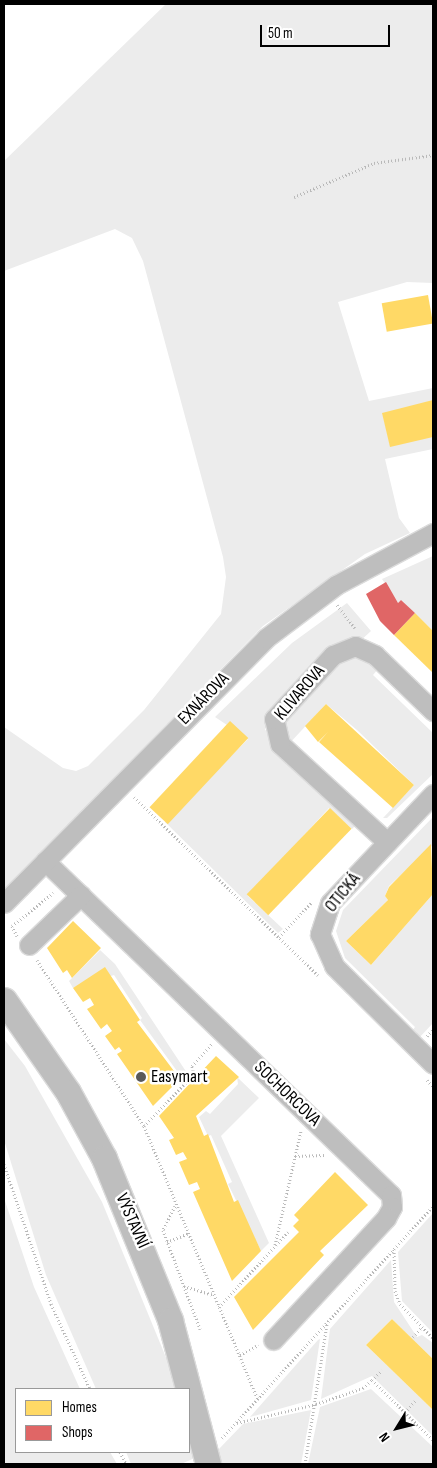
<!DOCTYPE html>
<html>
<head>
<meta charset="utf-8">
<style>
  body { margin:0 }
  #map { position:relative; width:437px; height:1468px; overflow:hidden; background:#fff; font-family:"Sofia Sans Condensed",sans-serif }
  div>[style] { position:absolute }
  [style*='--x'] { left:calc(var(--x)*1px); top:calc(var(--y)*1px); width:calc(var(--w)*1px); rotate:calc(var(--a)*1deg) }
  .green>* { inset:0; background:#ececec }
  .homes>* { inset:0; background:#ffd966; transform-origin:0 0 }
  .shops>* { inset:0; background:#e06666 }
  .path>* { height:3px; margin-top:-1.5px; transform-origin:0; background:repeating-linear-gradient(90deg,#b9b9b9 0 1px,transparent 0 3.5px) }
  .roads { filter:drop-shadow(1px 0 #dbdbdb) drop-shadow(-1px 0 #dbdbdb) drop-shadow(0 1px #dbdbdb) drop-shadow(0 -1px #dbdbdb) }
  .minor>* { height:19px; margin:-9.5px; padding:0 9.5px; transform-origin:9.5px; border-radius:9.5px; background:#bebebe }
  .major>* { height:25px; margin:-12.5px; padding:0 12.5px; transform-origin:12.5px; border-radius:12.5px; background:#bebebe }
  .dots>* { width:14px; height:14px; translate:-50% -50%; box-sizing:border-box; border:2px solid #fff; border-radius:50% }
  span { translate:-50% -50%; white-space:nowrap; text-align:center; line-height:1.15; -webkit-text-stroke:5px #fff; paint-order:stroke }
  .street-label { font-size:18px; color:#000 }
  .poi-label { font-size:18px; color:#000 }
  .left { translate:0 -50%; text-align:left }
  .frame { position:absolute; inset:0; border:5px solid #000; pointer-events:none }
  .legend { position:absolute; left:15px; top:1388px; width:175px; height:65px; box-sizing:border-box; background:#fff; border:1px solid #999; margin:0; padding:6px 9px; list-style:none; font-size:15px; color:#000 }
  .legend li { display:flex; align-items:center; gap:10px; height:25px }
  .legend b { width:25px; border:1px solid #999 }
  .north { position:absolute; left:372px; top:1403px; width:50px; height:50px; -webkit-text-stroke:4px #fff; paint-order:stroke; rotate:234deg; font-size:14px; font-weight:700; line-height:20px; text-align:center; color:#000 }
  .north::after { content:''; display:block; margin:auto; width:18px; height:22px; background:#000; clip-path:polygon(50% 0,100% 100%,50% 72%,0 100%) }
  .scale { position:absolute; left:260px; top:25px; width:130px; height:22px; box-sizing:border-box; border:2px solid #000; border-top:0; padding-left:6px; font-size:15px; line-height:18px; white-space:nowrap; color:#000; -webkit-text-stroke:4px #fff; paint-order:stroke }
</style>
</head>
<body>
<div id="map">
  <div class="green">
    <i style="clip-path:polygon(166px 4px,433px 4px,433px 283px,407px 282px,338px 302px,369px 401px,433px 388px,433px 449px,385px 459px,399px 518px,410px 533px,365px 554px,263px 626px,4px 890px,4px 727px,63px 768px,76px 771px,88px 766px,144px 710px,221px 614px,226px 577px,223px 557px,143px 261px,132px 238px,115px 229px,4px 271px,4px 161px)"></i>
    <i style="clip-path:polygon(433px 556px,433px 631px,401px 600px,398px 603px,382px 579px)"></i>
    <i style="clip-path:polygon(347px 603px,371px 631px,265px 729px,279px 756px,357px 824px,352px 829px,329px 808px,248px 896px,283px 929px,278px 933px,165px 822px,248px 739px,215px 717px,292px 643px)"></i>
    <i style="clip-path:polygon(357px 653px,378px 669px,373px 675px,433px 733px,433px 774px,387px 818px,383px 818px,414px 785px,357px 730px,326px 704px,288px 745px,280px 724px,333px 666px)"></i>
    <i style="clip-path:polygon(433px 817px,433px 845px,389px 886px,385px 896px,388px 900px,346px 941px,371px 965px,433px 894px,433px 1023px,419px 1038px,412px 1031px,415px 1027px,345px 958px,336px 931px,343px 910px)"></i>
    <i style="clip-path:polygon(100px 950px,115px 964px,187px 1073px,182px 1078px,140px 1020px,142px 1018px,114px 975px,73px 988px,69px 981px)"></i>
    <i style="clip-path:polygon(4px 1039px,25px 1066px,102px 1202px,179px 1389px,96px 1389px,46px 1275px,4px 1140px)"></i>
    <i style="clip-path:polygon(237px 1077px,259px 1098px,221px 1136px,269px 1243px,261px 1251px,228px 1184px,232px 1182px,211px 1135px,208px 1136px,199px 1117px,206px 1111px,210px 1114px,238px 1084px)"></i>
    <i style="clip-path:polygon(4px 1198px,34px 1287px,80px 1389px,16px 1389px,16px 1452px,110px 1452px,117px 1464px,4px 1464px)"></i>
    <i style="clip-path:polygon(433px 1213px,433px 1333px,402px 1301px,398px 1252px)"></i>
    <i style="clip-path:polygon(391px 1260px,394px 1302px,417px 1337px,422px 1335px,433px 1343px,433px 1359px,392px 1319px,366px 1345px,433px 1410px,433px 1436px,372px 1376px,321px 1399px,330px 1329px)"></i>
    <i style="clip-path:polygon(320px 1339px,311px 1400px,250px 1417px,318px 1340px)"></i>
    <i style="clip-path:polygon(371px 1389px,433px 1447px,433px 1464px,308px 1464px,320px 1407px)"></i>
    <i style="clip-path:polygon(311px 1410px,301px 1464px,222px 1464px,218px 1450px,243px 1424px)"></i>
    <i style="clip-path:polygon(189px 1426px,197px 1457px,181px 1464px,131px 1464px,126px 1452px,189px 1452px)"></i>
  </div>
  <div class="homes">
    <i style="left:428px;top:295px;width:29px;height:47px;rotate:80deg"></i>
    <i style="clip-path:polygon(433px 400px,433px 437px,390px 447px,382px 413px)"></i>
    <i style="clip-path:polygon(415px 613px,433px 631px,433px 673px,394px 635px)"></i>
    <i style="clip-path:polygon(326px 704px,414px 785px,393px 808px,319px 742px,328px 732px,318px 742px,305px 726px)"></i>
    <i style="left:230px;top:721px;width:25px;height:118px;rotate:43deg"></i>
    <i style="left:330px;top:808px;width:30px;height:120px;rotate:44deg"></i>
    <i style="clip-path:polygon(431px 844px,433px 894px,371px 965px,346px 941px,388px 900px,385px 896px,389px 887px)"></i>
    <i style="clip-path:polygon(73px 921px,101px 948px,72px 978px,67px 970px,63px 973px,47px 948px)"></i>
    <i style="clip-path:polygon(105px 967px,140px 1020px,137px 1022px,180px 1079px,153px 1106px,117px 1054px,122px 1051px,119px 1047px,115px 1050px,105px 1036px,112px 1031px,107px 1024px,101px 1029px,87px 1009px,94px 1005px,90px 998px,83px 1002px,73px 988px)"></i>
    <i style="clip-path:polygon(216px 1056px,239px 1077px,196px 1116px,204px 1136px,208px 1134px,234px 1202px,238px 1200px,261px 1251px,232px 1281px,193px 1192px,200px 1189px,197px 1182px,189px 1185px,179px 1162px,187px 1159px,183px 1152px,176px 1155px,169px 1140px,174px 1138px,159px 1116px)"></i>
    <i style="clip-path:polygon(335px 1172px,368px 1205px,320px 1251px,324px 1255px,253px 1330px,234px 1297px,299px 1232px,293px 1226px,299px 1220px,294px 1215px)"></i>
    <i style="clip-path:polygon(392px 1319px,433px 1359px,433px 1410px,366px 1345px)"></i>
  </div>
  <div class="shops">
    <i style="clip-path:polygon(386px 582px,398px 603px,401px 600px,415px 613px,394px 635px,380px 621px,366px 594px)"></i>
  </div>
  <div class="path">
    <i style="--x:294;--y:197;--w:87;--a:-23"></i>
    <i style="--x:374;--y:163;--w:60;--a:-7.7"></i>
    <i style="--x:337;--y:605;--w:29;--a:52"></i>
    <i style="--x:134;--y:797;--w:256;--a:44.1"></i>
    <i style="--x:17;--y:936;--w:11;--a:-117"></i>
    <i style="--x:12;--y:926;--w:53;--a:-38.8"></i>
    <i style="--x:279;--y:937;--w:47;--a:-46.7"></i>
    <i style="--x:37;--y:960;--w:197;--a:57.2"></i>
    <i style="--x:144;--y:1126;--w:297;--a:67.4"></i>
    <i style="--x:427;--y:1036;--w:9;--a:-49"></i>
    <i style="--x:427;--y:1080;--w:9;--a:49"></i>
    <i style="--x:144;--y:1126;--w:72;--a:-46.1"></i>
    <i style="--x:194;--y:1074;--w:8;--a:-104"></i>
    <i style="--x:192;--y:1066;--w:30;--a:-48"></i>
    <i style="--x:295;--y:1156;--w:29;--a:-2"></i>
    <i style="--x:4;--y:1164;--w:148;--a:71.4"></i>
    <i style="--x:51;--y:1304;--w:94;--a:65.4"></i>
    <i style="--x:175;--y:1206;--w:27;--a:117"></i>
    <i style="--x:163;--y:1230;--w:106;--a:69.5"></i>
    <i style="--x:167;--y:1242;--w:22;--a:-22"></i>
    <i style="--x:275;--y:1245;--w:117;--a:-77.2"></i>
    <i style="--x:394;--y:1249;--w:42;--a:88.6"></i>
    <i style="--x:395;--y:1291;--w:14;--a:69"></i>
    <i style="--x:400;--y:1304;--w:47;--a:45.9"></i>
    <i style="--x:184;--y:1286;--w:30;--a:17"></i>
    <i style="--x:219;--y:1307;--w:102;--a:-47.4"></i>
    <i style="--x:413;--y:1337;--w:12;--a:-48"></i>
    <i style="--x:240;--y:1355;--w:21;--a:-29"></i>
    <i style="--x:372;--y:1380;--w:14;--a:-45"></i>
    <i style="--x:405;--y:1412;--w:15;--a:-48"></i>
    <i style="--x:237;--y:1423;--w:81;--a:-13.5"></i>
    <i style="--x:316;--y:1404;--w:50;--a:-18.8"></i>
    <i style="--x:363;--y:1388;--w:12;--a:-42"></i>
    <i style="--x:372;--y:1380;--w:86;--a:44.5"></i>
    <i style="--x:222;--y:1438;--w:314;--a:-47.7"></i>
    <i style="--x:120;--y:1452;--w:13;--a:63"></i>
    <i style="--x:305;--y:1464;--w:142;--a:-81.1"></i>
  </div>
  <div class="roads">
    <div class="minor">
      <i style="--x:433;--y:794;--w:150;--a:133.4"></i>
      <i style="--x:330;--y:903;--w:33;--a:108"></i>
      <i style="--x:320;--y:934;--w:35;--a:66"></i>
      <i style="--x:334;--y:966;--w:139;--a:44.7"></i>
      <i style="--x:387;--y:842;--w:145;--a:-137.5"></i>
      <i style="--x:280;--y:744;--w:26;--a:-103"></i>
      <i style="--x:274;--y:719;--w:87;--a:-47.3"></i>
      <i style="--x:333;--y:655;--w:24;--a:-22"></i>
      <i style="--x:355;--y:646;--w:22;--a:24"></i>
      <i style="--x:375;--y:655;--w:81;--a:44"></i>
      <i style="--x:45;--y:861;--w:481;--a:44"></i>
      <i style="--x:391;--y:1195;--w:12;--a:85"></i>
      <i style="--x:392;--y:1207;--w:13;--a:119"></i>
      <i style="--x:386;--y:1218;--w:166;--a:132.8"></i>
      <i style="--x:4;--y:903;--w:373;--a:-45.3"></i>
      <i style="--x:266;--y:638;--w:88;--a:-37.1"></i>
      <i style="--x:336;--y:585;--w:110;--a:-28.2"></i>
      <i style="--x:29;--y:945;--w:72;--a:-43.9"></i>
    </div>
    <div class="major">
      <i style="--x:4;--y:1000;--w:112;--a:55.2"></i>
      <i style="--x:68;--y:1092;--w:75;--a:61.4"></i>
      <i style="--x:104;--y:1158;--w:175;--a:67.8"></i>
      <i style="--x:170;--y:1320;--w:149;--a:75.2"></i>
    </div>
  </div>
  <div class="dots">
    <i style="left:141px;top:1077px;background:#595959"></i>
  </div>
  <div class="street-label">
    <span style="left:300px;top:693px;rotate:-49deg">KLIVAROVA</span>
    <span style="left:204px;top:699px;rotate:-46deg">EXNÁROVA</span>
    <span style="left:343px;top:893px;rotate:-51deg">OTICKÁ</span>
    <span style="left:287px;top:1094px;rotate:44deg">SOCHORCOVA</span>
    <span style="left:132px;top:1221px;rotate:66deg">VÝSTAVNÍ</span>
  </div>
  <div class="poi-label">
    <span class="left" style="left:151px;top:1077px">Easymart</span>
  </div>
  <div class="frame"></div>
  <ul class="legend">
  <li><b style="height:14px;background:#ffd966"></b>Homes</li>
  <li><b style="height:14px;background:#e06666"></b>Shops</li>
  </ul>
  <div class="north">N</div>
  <div class="scale">50 m</div>
</div>
</body>
</html>
